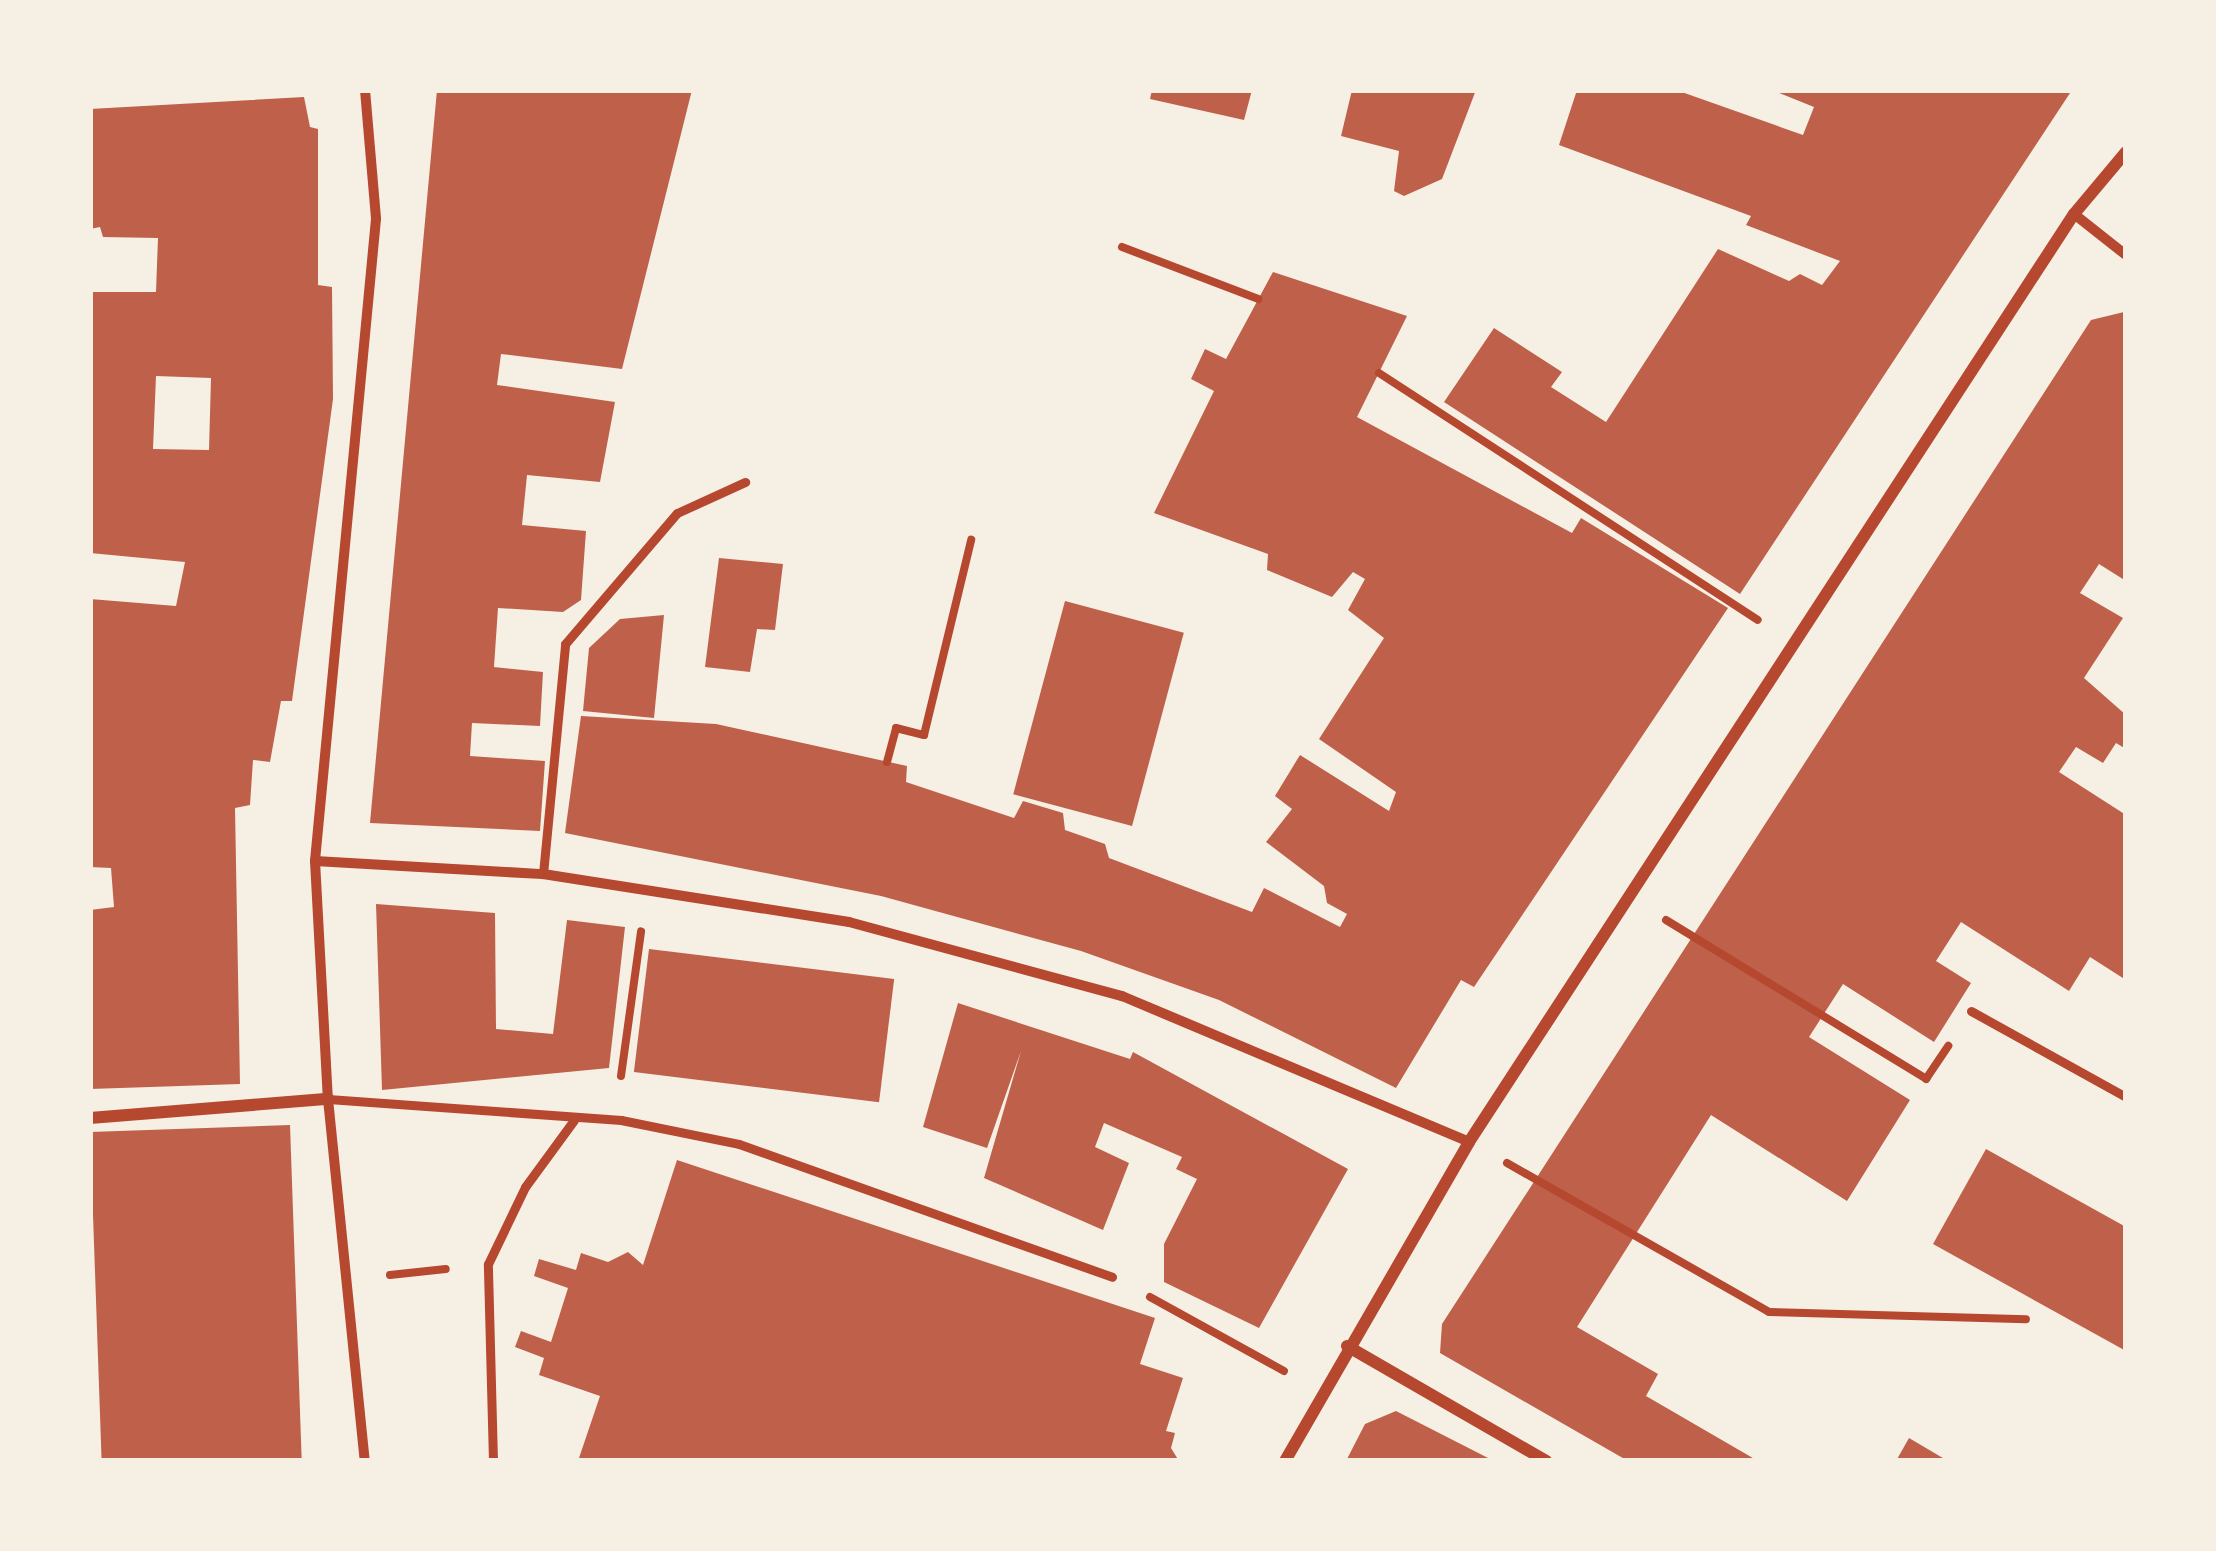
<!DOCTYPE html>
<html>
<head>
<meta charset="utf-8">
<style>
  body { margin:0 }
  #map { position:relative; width:2216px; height:1551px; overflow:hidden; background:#f6efe4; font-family:"DM Sans",sans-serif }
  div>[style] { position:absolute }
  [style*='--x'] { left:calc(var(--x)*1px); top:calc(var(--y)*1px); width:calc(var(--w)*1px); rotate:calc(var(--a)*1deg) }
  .building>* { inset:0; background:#bf614a; transform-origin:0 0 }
  .path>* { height:8px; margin:-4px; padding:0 4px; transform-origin:4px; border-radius:4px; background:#b5482f }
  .service>* { height:9px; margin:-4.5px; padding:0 4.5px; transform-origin:4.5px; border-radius:4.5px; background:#b5482f }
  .pedestrian>* { height:10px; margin:-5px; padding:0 5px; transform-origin:5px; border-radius:5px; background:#b5482f }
  .minor>* { height:12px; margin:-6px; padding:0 6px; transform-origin:6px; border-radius:6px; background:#b5482f }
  span { translate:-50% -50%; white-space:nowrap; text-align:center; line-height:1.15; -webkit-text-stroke:9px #f6efe4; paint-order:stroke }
  .frame { position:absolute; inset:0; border:93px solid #f6efe4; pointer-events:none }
</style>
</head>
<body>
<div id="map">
  <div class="building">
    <i style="clip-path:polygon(437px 90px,692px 90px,622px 369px,501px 354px,497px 385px,615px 402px,600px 482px,527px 475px,522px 525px,586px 531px,581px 600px,563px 612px,498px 608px,494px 667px,543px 672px,540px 726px,472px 723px,470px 756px,545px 761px,540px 831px,370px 823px)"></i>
    <i style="clip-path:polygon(1152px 90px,1252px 90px,1244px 120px,1150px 99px)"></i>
    <i style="clip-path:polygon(1352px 90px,1476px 90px,1442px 179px,1404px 196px,1394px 191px,1399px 151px,1341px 136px)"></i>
    <i style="clip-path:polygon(1577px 90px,1676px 90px,1803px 135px,1814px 107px,1772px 90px,2072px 90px,1740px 594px,1444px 402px,1494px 328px,1562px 372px,1551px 387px,1606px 422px,1718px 249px,1789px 281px,1800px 274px,1822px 285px,1840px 261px,1746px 225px,1751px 216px,1559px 145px)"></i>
    <i style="clip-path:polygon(evenodd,304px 97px,310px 127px,318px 129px,318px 285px,332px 287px,333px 399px,292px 701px,281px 701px,270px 762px,253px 760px,250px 805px,235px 808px,240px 1084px,90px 1089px,90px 910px,114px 907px,111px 868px,90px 867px,90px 599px,176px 606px,185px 562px,90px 553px,90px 292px,156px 292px,158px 238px,103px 237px,100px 227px,90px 229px,90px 109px,304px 97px,156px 376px,211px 378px,209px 450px,153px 449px,156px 376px)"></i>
    <i style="clip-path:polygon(1273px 272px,1407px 316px,1357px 417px,1572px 533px,1581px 518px,1728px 608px,1474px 987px,1461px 980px,1396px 1088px,1219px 1000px,1081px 951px,881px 896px,565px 833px,581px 716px,716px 724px,907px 766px,906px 782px,1014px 818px,1023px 801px,1063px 813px,1065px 830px,1105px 844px,1109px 858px,1252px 912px,1264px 888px,1340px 927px,1347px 914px,1327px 903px,1324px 886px,1266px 842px,1292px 809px,1275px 796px,1300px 755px,1389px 811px,1396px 792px,1319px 739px,1384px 638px,1348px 610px,1365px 579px,1353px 572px,1332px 597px,1267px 570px,1268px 554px,1154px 513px,1214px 391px,1191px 379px,1205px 349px,1226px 359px)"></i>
    <i style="clip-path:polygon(2124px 312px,2126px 581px,2099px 564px,2080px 593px,2123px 618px,2084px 678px,2126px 715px,2126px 749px,2116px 743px,2103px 763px,2076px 747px,2059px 772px,2126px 815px,2126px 980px,2090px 957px,2069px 991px,1961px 922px,1936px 961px,1971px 983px,1934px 1042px,1843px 984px,1809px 1037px,1910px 1100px,1847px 1201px,1711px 1115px,1577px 1327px,1658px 1374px,1646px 1396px,1758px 1461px,1628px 1461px,1440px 1353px,1442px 1324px,2091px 320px)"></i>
    <i style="clip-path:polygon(719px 558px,783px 564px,775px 630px,757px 629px,750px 672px,705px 667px)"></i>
    <i style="left:1065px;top:601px;width:123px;height:200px;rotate:15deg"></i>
    <i style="clip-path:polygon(664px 615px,654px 718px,583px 711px,589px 648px,620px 619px)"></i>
    <i style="clip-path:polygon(376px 904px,495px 913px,496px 1029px,553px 1034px,567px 920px,625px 927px,609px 1068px,382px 1090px)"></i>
    <i style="left:649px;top:949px;width:247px;height:124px;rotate:7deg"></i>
    <i style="clip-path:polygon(958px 1003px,1130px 1059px,1133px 1052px,1348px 1169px,1259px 1328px,1164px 1282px,1164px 1244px,1197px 1179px,1176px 1169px,1182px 1157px,1104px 1123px,1095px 1147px,1129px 1163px,1103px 1230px,984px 1178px,1021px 1051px,987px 1148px,923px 1127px)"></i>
    <i style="left:290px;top:1125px;width:336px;height:200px;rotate:88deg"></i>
    <i style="clip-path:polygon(1986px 1149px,2126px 1227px,2126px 1351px,1933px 1244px)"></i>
    <i style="clip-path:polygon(677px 1160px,1155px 1318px,1140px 1364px,1183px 1378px,1166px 1431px,1175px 1433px,1171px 1448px,1179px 1461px,578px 1461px,600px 1396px,539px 1375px,544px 1358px,515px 1347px,521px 1331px,551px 1342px,568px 1288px,534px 1276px,539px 1259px,576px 1270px,581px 1253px,608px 1262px,628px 1252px,643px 1265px)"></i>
    <i style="clip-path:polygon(1396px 1411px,1494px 1461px,1346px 1461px,1365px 1424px)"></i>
    <i style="clip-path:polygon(1909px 1438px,1948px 1461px,1896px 1461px)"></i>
  </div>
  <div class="path">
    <i style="--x:1122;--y:247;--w:146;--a:20.9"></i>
    <i style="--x:1379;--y:373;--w:452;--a:33.1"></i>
    <i style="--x:887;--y:762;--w:35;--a:-75"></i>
    <i style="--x:896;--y:728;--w:29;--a:14"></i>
    <i style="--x:924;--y:735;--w:201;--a:-76.4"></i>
    <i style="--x:1666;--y:920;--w:305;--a:31.4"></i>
    <i style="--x:1926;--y:1079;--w:40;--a:-56"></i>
    <i style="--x:621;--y:1076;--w:146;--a:-82.1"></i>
    <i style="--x:1507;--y:1163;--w:301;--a:29.6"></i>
    <i style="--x:1769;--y:1312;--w:257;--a:1.6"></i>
    <i style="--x:390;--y:1275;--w:56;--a:-6.1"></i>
    <i style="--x:1150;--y:1297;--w:153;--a:28.9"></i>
  </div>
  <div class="service">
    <i style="--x:543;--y:874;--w:231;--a:-84.5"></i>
    <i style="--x:565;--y:644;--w:172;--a:-49.5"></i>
    <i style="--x:677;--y:513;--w:75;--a:-24.5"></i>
    <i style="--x:1971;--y:1011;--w:177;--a:29"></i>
    <i style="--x:328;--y:1099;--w:294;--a:4.1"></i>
    <i style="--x:621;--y:1120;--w:120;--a:11.5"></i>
    <i style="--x:739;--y:1144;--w:396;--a:19.6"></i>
    <i style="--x:493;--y:1461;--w:197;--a:-91.5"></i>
    <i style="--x:488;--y:1264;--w:85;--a:-64.3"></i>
    <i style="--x:525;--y:1187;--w:83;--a:-53.8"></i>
  </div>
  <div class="pedestrian">
    <i style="--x:365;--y:90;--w:129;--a:85.1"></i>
    <i style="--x:376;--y:219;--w:645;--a:95.43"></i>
    <i style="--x:315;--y:861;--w:238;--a:86.9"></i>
    <i style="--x:328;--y:1099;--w:364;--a:84.2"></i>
    <i style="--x:2074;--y:214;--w:66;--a:38.3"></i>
    <i style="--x:315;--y:861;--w:228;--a:3.3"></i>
    <i style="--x:543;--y:874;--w:310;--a:8.9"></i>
    <i style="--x:849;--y:922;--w:283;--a:15.2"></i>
    <i style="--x:1122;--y:996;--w:376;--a:22.8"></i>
  </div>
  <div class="minor">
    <i style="--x:90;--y:1118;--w:239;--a:-4.6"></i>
    <i style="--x:1347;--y:1346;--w:230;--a:30"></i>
    <i style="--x:1285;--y:1461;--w:368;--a:-60"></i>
    <i style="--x:1469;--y:1142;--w:1108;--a:-56.9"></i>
    <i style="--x:2074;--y:214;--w:81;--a:-50"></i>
  </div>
  <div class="frame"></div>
</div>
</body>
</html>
